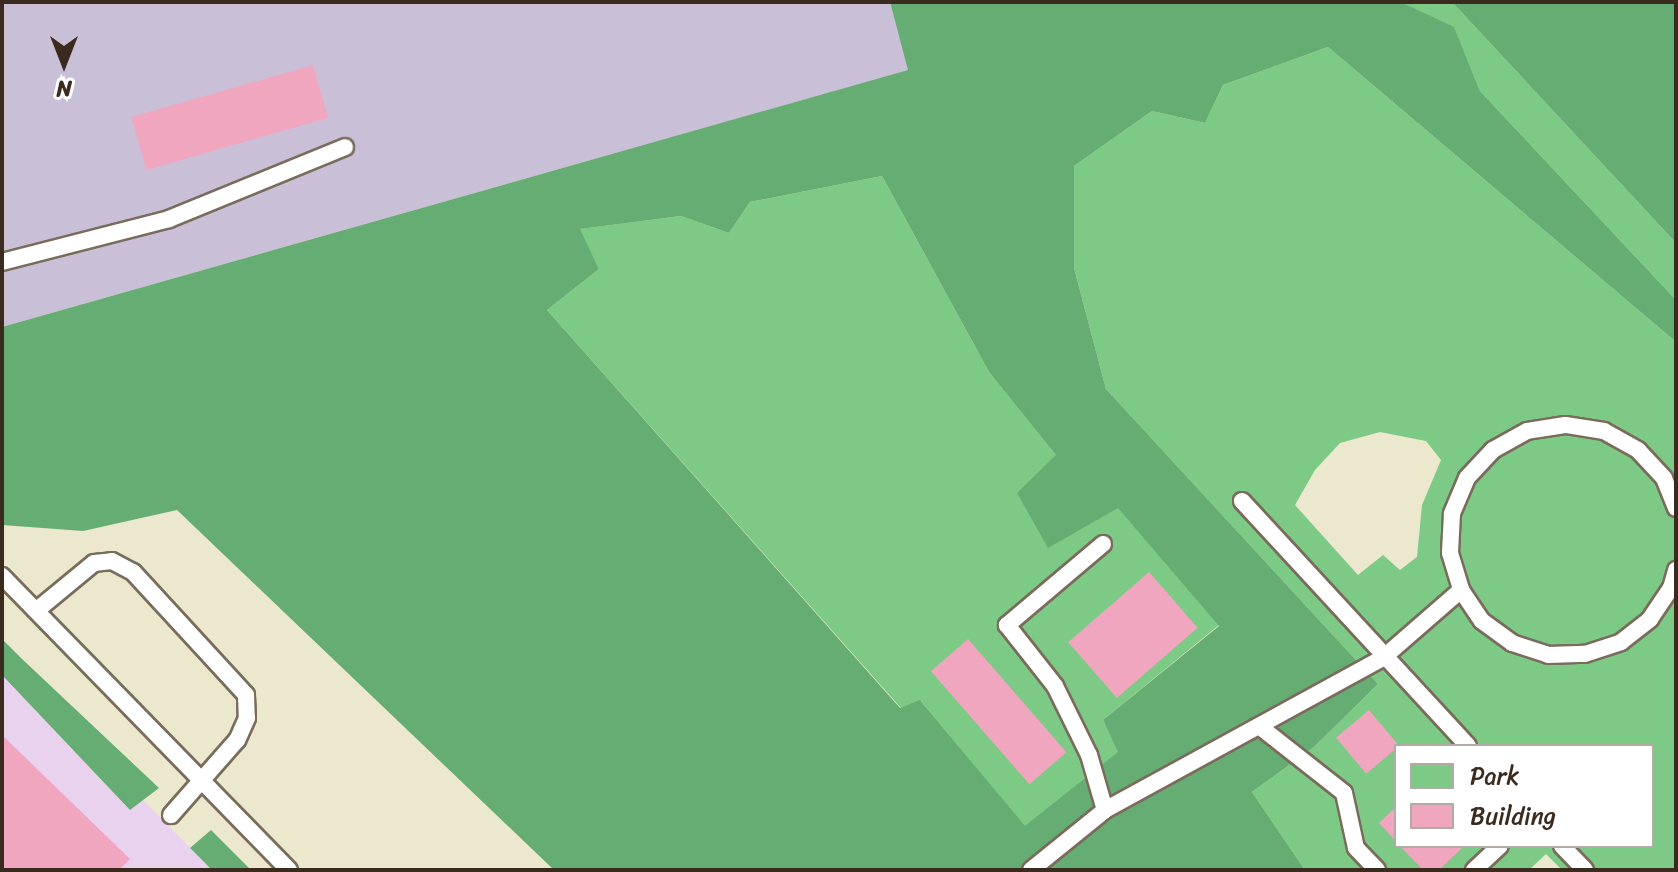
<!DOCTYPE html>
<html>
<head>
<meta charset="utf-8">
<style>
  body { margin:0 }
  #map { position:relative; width:1678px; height:872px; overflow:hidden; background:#ece8ce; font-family:Sriracha,sans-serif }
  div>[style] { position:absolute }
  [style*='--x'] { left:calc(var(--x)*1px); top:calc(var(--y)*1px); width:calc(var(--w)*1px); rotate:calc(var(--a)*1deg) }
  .built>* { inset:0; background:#e8d2ee }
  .industrial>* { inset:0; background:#c9bfd7 }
  .green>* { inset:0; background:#7dc986 }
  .forest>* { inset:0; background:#66ad73 }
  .building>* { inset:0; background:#f1a6c0; transform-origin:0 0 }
  .roads { filter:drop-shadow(2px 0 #796c5c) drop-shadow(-2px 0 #796c5c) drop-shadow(0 2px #796c5c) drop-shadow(0 -2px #796c5c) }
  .service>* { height:16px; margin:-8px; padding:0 8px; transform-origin:8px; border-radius:8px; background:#fff }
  span { translate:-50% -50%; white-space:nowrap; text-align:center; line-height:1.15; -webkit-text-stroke:6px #fff; paint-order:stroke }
  .frame { position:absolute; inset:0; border:4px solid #3b2a1e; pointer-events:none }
  .legend { position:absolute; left:1394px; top:744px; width:260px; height:104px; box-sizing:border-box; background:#fff; border:2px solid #b1aaa5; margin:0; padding:10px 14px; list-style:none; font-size:24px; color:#3b2a1e }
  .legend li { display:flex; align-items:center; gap:16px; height:40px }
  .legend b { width:40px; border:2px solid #b1aaa5 }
  .north { position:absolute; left:24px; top:24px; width:80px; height:80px; -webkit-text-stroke:6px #fff; paint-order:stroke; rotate:180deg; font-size:22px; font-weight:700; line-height:32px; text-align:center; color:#3b2a1e }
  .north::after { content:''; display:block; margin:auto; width:28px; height:36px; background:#3b2a1e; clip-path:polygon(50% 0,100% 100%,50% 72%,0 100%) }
</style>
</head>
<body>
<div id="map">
  <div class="built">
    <i style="clip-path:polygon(2px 675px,129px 809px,142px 799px,212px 870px,2px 870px)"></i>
  </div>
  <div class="industrial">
    <i style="clip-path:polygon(2px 2px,890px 2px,909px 70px,2px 327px)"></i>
  </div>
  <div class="green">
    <i style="clip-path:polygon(1401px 2px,1452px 2px,1676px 243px,1676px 300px,1480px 91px,1454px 28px)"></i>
    <i style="clip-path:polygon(evenodd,1328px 47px,1676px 342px,1676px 870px,1562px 870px,1546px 854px,1529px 870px,1305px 870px,1252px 792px,1314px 747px,1378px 684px,1106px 389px,1074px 268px,1074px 166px,1152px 111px,1205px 123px,1223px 85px,1328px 47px,1380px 432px,1426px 441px,1441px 460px,1422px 505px,1417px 557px,1400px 570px,1383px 555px,1358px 575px,1295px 505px,1315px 470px,1340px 443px,1380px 432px,1328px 47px,1396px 746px,1652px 746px,1652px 846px,1396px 846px,1396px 746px)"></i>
    <i style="clip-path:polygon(882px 176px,989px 372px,1057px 456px,1049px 547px,1118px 507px,1219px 625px,1103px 720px,1119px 752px,1025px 827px,921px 701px,901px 708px,547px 310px,599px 269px,579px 229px,681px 216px,729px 233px,750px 202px)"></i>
  </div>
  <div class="forest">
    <i style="clip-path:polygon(evenodd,890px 2px,1401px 2px,1454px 27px,1480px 91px,1676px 300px,1676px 342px,1328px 47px,1223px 85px,1205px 123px,1152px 111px,1074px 166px,1074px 268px,1106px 389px,1378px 684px,1314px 747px,1252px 792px,1305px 870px,554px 870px,177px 510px,83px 531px,2px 525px,2px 327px,908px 70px,890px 2px,882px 176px,989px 372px,1056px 455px,1017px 493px,1048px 548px,1118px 508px,1219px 626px,1103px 720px,1118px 752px,1025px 826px,920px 700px,900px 708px,547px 310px,599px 269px,580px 229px,681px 216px,729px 233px,750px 202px,882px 176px)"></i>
    <i style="clip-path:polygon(1452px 2px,1676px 2px,1676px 243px)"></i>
    <i style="clip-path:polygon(2px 639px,21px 658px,159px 788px,130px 810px,2px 675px)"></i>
    <i style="clip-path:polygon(211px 830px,251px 870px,212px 870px,190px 848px)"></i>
  </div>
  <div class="building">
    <i style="left:313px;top:65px;width:55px;height:189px;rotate:74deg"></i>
    <i style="left:1149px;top:572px;width:74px;height:107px;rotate:49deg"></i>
    <i style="left:968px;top:639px;width:150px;height:49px;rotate:49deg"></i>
    <i style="left:1369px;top:710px;width:47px;height:43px;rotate:50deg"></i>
    <i style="clip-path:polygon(2px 735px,130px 859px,119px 870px,2px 870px)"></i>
    <i style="clip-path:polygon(1396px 807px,1396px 841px,1379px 823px)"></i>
    <i style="clip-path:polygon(1400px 846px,1464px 846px,1439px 870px,1423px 870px)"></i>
  </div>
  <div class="roads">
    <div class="service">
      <i style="--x:2;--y:262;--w:172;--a:-14.4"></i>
      <i style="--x:169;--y:219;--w:190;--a:-22.2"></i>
      <i style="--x:1242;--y:501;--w:333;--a:47.3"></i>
      <i style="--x:1676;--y:508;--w:32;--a:-112"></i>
      <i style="--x:1664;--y:478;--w:38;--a:-133"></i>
      <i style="--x:1638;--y:450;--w:39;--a:-151"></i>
      <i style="--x:1604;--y:431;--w:39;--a:-171"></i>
      <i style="--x:1565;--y:425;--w:38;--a:171"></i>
      <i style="--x:1527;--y:431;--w:39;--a:151"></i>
      <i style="--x:1493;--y:450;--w:38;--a:133"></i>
      <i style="--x:1467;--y:478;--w:39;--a:113"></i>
      <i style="--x:1452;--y:514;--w:39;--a:93"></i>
      <i style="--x:1450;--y:553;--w:39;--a:73"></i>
      <i style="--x:1461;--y:590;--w:37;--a:56"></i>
      <i style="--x:1482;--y:621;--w:37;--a:36"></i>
      <i style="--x:1512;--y:643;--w:38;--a:18"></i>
      <i style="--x:1548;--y:655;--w:37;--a:-2"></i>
      <i style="--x:1585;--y:654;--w:38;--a:-18"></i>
      <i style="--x:1621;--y:642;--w:37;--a:-38"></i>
      <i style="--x:1650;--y:619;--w:37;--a:-56"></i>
      <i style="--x:1671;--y:588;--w:19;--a:-74"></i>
      <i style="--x:1103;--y:544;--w:126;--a:139.8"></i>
      <i style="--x:1007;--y:625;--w:78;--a:51.8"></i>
      <i style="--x:1055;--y:686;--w:77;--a:63.8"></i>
      <i style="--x:1089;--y:755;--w:57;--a:73.8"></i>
      <i style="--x:2;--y:576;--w:411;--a:45.7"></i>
      <i style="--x:37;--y:610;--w:74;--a:-39.5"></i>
      <i style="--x:94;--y:563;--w:18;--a:-6"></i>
      <i style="--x:112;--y:561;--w:24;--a:28"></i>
      <i style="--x:133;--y:572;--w:167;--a:47.4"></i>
      <i style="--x:246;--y:695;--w:23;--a:88"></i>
      <i style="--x:247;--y:718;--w:24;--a:114"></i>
      <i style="--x:237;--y:740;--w:100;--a:131.3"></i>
      <i style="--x:1259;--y:726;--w:108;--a:38.2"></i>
      <i style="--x:1344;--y:793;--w:56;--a:77.7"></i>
      <i style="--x:1356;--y:848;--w:30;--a:46"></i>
      <i style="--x:1562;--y:846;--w:33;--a:46"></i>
      <i style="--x:1031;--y:870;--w:95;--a:-39"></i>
      <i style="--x:1105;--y:810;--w:318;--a:-28.7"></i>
      <i style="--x:1384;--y:657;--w:102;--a:-41"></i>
      <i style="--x:1474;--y:870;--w:35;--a:-43"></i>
    </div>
  </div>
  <div class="frame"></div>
  <ul class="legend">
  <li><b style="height:22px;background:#7dc986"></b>Park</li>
  <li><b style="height:22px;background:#f1a6c0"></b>Building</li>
  </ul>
  <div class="north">N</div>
</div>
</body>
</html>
